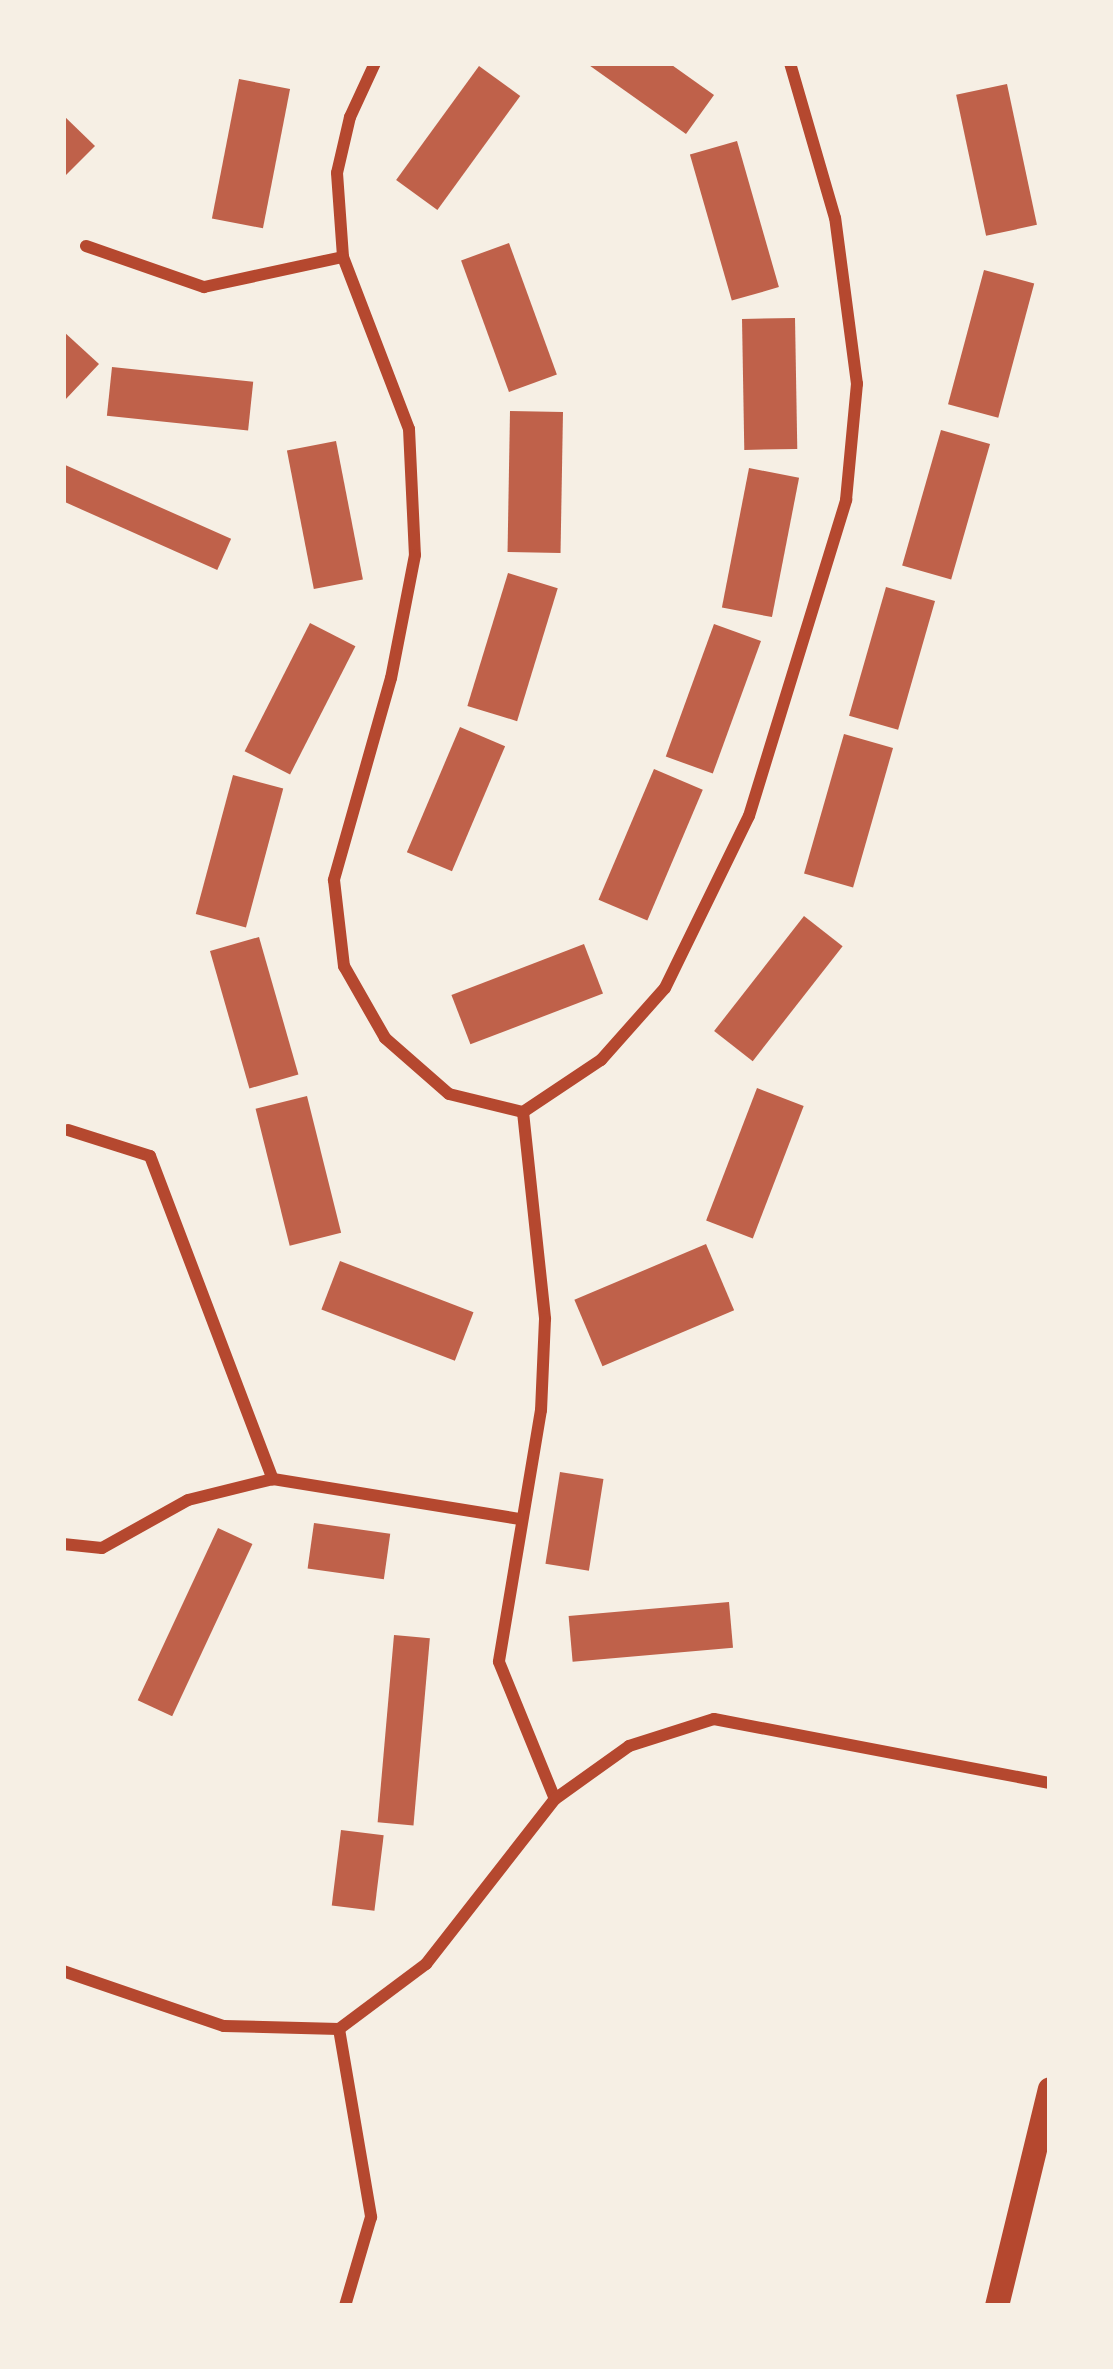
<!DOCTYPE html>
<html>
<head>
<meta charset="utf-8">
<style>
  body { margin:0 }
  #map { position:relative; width:1113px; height:2369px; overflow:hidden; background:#f6efe4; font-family:Bitter,serif }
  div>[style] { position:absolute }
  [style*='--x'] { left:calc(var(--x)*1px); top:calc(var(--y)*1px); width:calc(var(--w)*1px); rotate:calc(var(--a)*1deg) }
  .building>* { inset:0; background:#bf614a; transform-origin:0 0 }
  .minor>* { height:12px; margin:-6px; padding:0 6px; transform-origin:6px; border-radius:6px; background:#b5482f }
  .secondary>* { height:24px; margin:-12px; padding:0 12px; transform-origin:12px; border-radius:12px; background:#b5482f }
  span { translate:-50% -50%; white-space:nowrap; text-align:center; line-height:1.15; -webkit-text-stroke:12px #f6efe4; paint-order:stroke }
  .frame { position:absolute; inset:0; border:66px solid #f6efe4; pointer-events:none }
</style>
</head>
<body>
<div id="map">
  <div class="building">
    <i style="clip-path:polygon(586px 63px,669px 63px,714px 95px,686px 134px)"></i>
    <i style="left:479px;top:66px;width:51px;height:141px;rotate:36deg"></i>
    <i style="left:239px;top:79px;width:52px;height:142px;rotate:11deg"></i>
    <i style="left:1007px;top:84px;width:144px;height:52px;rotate:78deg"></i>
    <i style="clip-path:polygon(63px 115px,95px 146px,63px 178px)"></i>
    <i style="left:737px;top:141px;width:152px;height:49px;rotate:74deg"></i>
    <i style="left:509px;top:243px;width:140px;height:51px;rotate:70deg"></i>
    <i style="left:984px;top:270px;width:52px;height:139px;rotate:15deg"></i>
    <i style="left:795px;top:318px;width:131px;height:53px;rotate:89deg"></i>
    <i style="clip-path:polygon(63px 331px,99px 364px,65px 400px,63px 398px)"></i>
    <i style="left:112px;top:367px;width:142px;height:49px;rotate:6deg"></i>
    <i style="left:510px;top:411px;width:53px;height:141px;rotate:1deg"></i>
    <i style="left:941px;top:430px;width:51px;height:141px;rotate:16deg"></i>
    <i style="left:336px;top:441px;width:141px;height:50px;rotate:79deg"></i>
    <i style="left:63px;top:464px;width:184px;height:34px;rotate:24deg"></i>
    <i style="left:749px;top:468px;width:51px;height:142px;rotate:11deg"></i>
    <i style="left:508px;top:573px;width:52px;height:139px;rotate:17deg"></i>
    <i style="left:886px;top:587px;width:51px;height:134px;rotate:16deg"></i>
    <i style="left:310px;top:623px;width:51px;height:144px;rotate:27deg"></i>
    <i style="left:714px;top:624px;width:50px;height:141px;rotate:20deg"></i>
    <i style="left:460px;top:727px;width:49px;height:136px;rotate:23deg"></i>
    <i style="left:844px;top:734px;width:51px;height:145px;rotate:16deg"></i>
    <i style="left:654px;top:769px;width:53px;height:142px;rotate:23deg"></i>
    <i style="left:233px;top:775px;width:52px;height:144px;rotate:15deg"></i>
    <i style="left:804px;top:916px;width:49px;height:146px;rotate:38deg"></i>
    <i style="left:259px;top:937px;width:143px;height:51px;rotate:74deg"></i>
    <i style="left:584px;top:944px;width:53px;height:142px;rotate:69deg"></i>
    <i style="left:757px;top:1088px;width:50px;height:142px;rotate:21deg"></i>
    <i style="left:307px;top:1096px;width:141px;height:53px;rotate:76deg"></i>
    <i style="left:706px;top:1244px;width:72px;height:143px;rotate:67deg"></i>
    <i style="left:340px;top:1261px;width:143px;height:52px;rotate:21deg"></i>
    <i style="left:560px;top:1472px;width:44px;height:93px;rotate:9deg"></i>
    <i style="left:314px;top:1523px;width:77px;height:46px;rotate:8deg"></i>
    <i style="left:218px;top:1528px;width:38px;height:190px;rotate:25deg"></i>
    <i style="left:729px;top:1602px;width:46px;height:161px;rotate:85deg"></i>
    <i style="left:394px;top:1635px;width:36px;height:188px;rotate:5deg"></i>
    <i style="left:341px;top:1830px;width:43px;height:76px;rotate:7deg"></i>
  </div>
  <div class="minor">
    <i style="--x:375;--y:63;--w:60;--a:114.8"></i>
    <i style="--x:350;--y:117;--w:57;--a:103.1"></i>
    <i style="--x:337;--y:173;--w:84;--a:85.9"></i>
    <i style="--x:343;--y:257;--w:184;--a:69"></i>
    <i style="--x:409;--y:429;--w:126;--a:87.3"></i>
    <i style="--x:415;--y:555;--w:125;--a:101"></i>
    <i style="--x:391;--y:678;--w:210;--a:105.8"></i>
    <i style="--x:334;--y:880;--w:87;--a:83.4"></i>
    <i style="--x:344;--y:966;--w:83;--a:60.3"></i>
    <i style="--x:385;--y:1038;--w:85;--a:41.2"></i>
    <i style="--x:449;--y:1094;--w:76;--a:13.7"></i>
    <i style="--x:86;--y:246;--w:125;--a:19.2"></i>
    <i style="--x:204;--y:287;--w:142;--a:-12.2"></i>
    <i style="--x:523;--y:1112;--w:94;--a:-33.7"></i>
    <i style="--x:601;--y:1060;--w:96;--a:-48.4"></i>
    <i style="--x:665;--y:988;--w:191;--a:-64"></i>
    <i style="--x:749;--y:816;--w:331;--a:-72.9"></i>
    <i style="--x:846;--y:500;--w:117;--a:-84.6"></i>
    <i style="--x:857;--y:384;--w:167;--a:-97.5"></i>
    <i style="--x:835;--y:218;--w:161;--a:-106.2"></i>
    <i style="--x:523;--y:1112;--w:208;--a:83.9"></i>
    <i style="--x:545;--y:1319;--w:91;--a:92.5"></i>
    <i style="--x:541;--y:1410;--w:255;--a:99.5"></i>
    <i style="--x:499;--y:1662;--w:148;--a:67.8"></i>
    <i style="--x:68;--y:1130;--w:86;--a:17.6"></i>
    <i style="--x:150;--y:1156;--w:346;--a:69.2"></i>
    <i style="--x:63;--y:1544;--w:39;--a:6"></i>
    <i style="--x:102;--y:1548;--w:98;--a:-29.2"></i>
    <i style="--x:188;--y:1500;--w:88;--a:-13.9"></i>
    <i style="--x:273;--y:1479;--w:249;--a:9.2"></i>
    <i style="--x:63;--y:1971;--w:170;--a:18.9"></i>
    <i style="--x:224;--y:2026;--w:115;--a:1.5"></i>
    <i style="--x:339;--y:2029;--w:109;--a:-36.8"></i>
    <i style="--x:426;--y:1964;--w:209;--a:-52"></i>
    <i style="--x:555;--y:1799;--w:91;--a:-35.6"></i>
    <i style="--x:629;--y:1746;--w:89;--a:-17.6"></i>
    <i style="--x:714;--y:1719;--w:342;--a:10.8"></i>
    <i style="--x:339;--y:2029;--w:191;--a:80.3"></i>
    <i style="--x:371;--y:2217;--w:93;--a:106.3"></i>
  </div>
  <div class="secondary">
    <i style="--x:997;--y:2306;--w:223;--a:-76.3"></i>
  </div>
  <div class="frame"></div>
</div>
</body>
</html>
